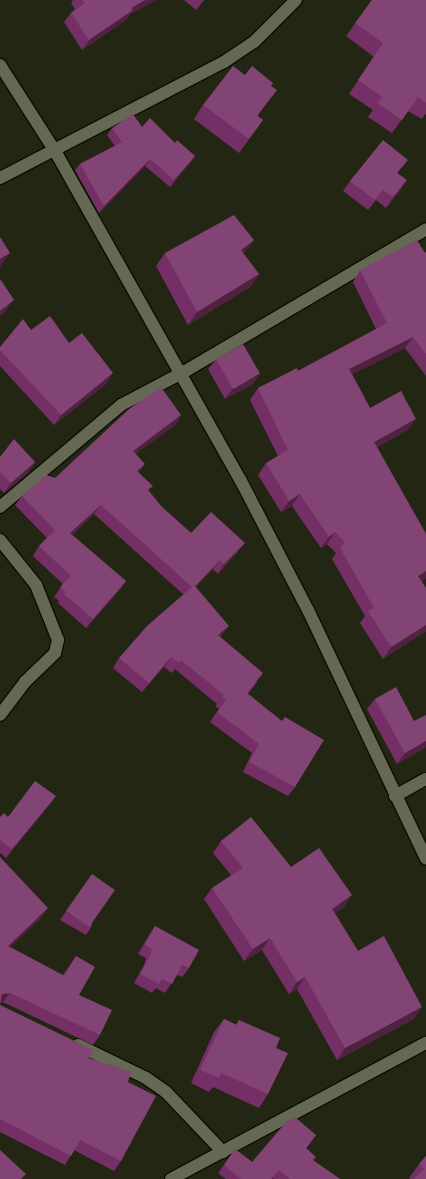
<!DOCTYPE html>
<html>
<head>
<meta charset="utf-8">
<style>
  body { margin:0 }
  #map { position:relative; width:426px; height:1179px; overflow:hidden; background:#232612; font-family:Signika,sans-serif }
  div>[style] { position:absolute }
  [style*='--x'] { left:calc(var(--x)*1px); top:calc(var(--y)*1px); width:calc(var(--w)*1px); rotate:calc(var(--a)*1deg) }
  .roads { filter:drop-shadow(1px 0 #0d0f01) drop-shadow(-1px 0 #0d0f01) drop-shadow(0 1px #0d0f01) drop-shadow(0 -1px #0d0f01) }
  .street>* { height:12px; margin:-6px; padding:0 6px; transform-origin:6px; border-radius:6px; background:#656953 }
  .wall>* { inset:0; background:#752f67 }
  .shaded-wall>* { inset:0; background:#4f2340 }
  .building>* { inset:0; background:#824474; transform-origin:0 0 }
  span { translate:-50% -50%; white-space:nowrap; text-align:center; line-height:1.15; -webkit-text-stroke:4.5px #0d0e06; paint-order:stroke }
</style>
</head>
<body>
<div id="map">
  <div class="roads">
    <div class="street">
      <i style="--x:0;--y:65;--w:102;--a:57.4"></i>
      <i style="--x:55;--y:151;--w:379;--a:60.6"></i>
      <i style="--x:241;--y:481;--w:145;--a:62.6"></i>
      <i style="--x:308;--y:610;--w:275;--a:64.6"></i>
      <i style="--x:0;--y:178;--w:252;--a:-27.4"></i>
      <i style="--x:224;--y:62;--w:36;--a:-34"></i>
      <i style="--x:254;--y:42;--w:59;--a:-45"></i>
      <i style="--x:0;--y:507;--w:158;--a:-40.1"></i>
      <i style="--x:121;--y:405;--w:69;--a:-27.7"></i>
      <i style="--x:182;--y:373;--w:283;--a:-30.5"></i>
      <i style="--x:0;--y:540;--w:58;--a:51.3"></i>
      <i style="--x:36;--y:585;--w:59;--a:68.2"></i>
      <i style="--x:58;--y:640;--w:13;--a:103"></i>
      <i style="--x:55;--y:653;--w:42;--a:136"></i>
      <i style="--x:25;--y:682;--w:41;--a:127.1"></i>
      <i style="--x:395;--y:796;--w:35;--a:-29"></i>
      <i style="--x:78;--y:1045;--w:76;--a:25.9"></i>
      <i style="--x:146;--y:1078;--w:24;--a:35"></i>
      <i style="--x:166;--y:1092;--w:83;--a:46.5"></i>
      <i style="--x:171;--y:1179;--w:289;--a:-28.1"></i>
    </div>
  </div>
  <div class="wall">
    <i style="clip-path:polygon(73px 0,156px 0,130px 14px,126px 20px,82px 50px,64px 22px,71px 13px,75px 9px,71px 3px)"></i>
    <i style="clip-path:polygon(184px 0,204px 0,196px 10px)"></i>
    <i style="clip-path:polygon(372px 0,426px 48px,426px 115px,425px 114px,422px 119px,408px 111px,392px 133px,368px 117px,373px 110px,349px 94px,374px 57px,346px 36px)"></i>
    <i style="clip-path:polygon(245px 75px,271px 86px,258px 116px,263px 120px,239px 153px,194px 119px,203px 105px)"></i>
    <i style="clip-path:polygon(142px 127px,175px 143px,195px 156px,190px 163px,170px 187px,145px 166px,99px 213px,75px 170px,80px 164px,115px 146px,107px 135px,112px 128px)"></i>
    <i style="clip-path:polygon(398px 173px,400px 191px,386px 208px,376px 200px,368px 210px,343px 191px,350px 181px)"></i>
    <i style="clip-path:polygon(254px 240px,243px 254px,259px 274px,250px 287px,188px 325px,156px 266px,165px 253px)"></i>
    <i style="clip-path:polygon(426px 252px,426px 376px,405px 348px,352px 374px,370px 408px,408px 430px,377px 447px,426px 534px,426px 578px,422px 581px,426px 631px,383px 659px,360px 623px,365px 616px,332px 559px,336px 553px,327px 544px,321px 548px,292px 506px,281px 512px,258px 475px,266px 463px,278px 456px,250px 400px,258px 388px,298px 371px,376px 329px,353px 282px,360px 270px)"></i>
    <i style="clip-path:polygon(31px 330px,69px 343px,107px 383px,54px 425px,0 366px,0 347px)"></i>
    <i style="clip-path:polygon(216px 359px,253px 384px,225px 399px,208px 369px)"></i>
    <i style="clip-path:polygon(181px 415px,175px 425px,136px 453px,139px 473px,149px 491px,162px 507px,191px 533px,238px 552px,218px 574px,213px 569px,196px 587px,222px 635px,220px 637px,257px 682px,248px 694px,295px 787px,288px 796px,243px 772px,252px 753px,210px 722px,219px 709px,215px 706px,217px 704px,175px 669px,172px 673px,164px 667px,142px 692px,113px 668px,119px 658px,184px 595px,94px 514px,72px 535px,126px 581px,119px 591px,86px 628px,58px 603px,59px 601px,54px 597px,63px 584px,33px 556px,39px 546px,47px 538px,15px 505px,22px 496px)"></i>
    <i style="clip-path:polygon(0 457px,35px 462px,28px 473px,4px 493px,0 489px)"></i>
    <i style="clip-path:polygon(375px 699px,426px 747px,397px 764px,367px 709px)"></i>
    <i style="clip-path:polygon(56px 796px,50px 804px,6px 858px,0 853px,0 817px,8px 817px)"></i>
    <i style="clip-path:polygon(221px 841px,291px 867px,344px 907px,335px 913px,358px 951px,414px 1019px,337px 1060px,297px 989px,289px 994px,262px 950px,244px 961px,204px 899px,212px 888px,231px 875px,213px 853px)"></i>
    <i style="clip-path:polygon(0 857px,41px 918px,10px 947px,63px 975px,76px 956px,79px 995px,100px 1035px,93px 1045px,3px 1002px,0 1003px)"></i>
    <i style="clip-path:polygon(92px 874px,92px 926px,86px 935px,60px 920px)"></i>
    <i style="clip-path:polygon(155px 926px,189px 968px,182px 977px,177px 975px,165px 993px,156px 988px,152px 993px,134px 983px,144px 965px,146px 958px,138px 954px,149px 935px)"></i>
    <i style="clip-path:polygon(0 1005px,128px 1082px,121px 1161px,114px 1171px,74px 1150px,65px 1165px,0 1132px)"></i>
    <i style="clip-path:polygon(224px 1019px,236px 1025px,239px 1020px,276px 1048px,268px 1094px,259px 1108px,213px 1087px,209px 1092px,191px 1083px,214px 1032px)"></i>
    <i style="clip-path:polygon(316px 1135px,306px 1149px,313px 1161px,340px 1179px,274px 1179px,273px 1178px,272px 1179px,226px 1179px,218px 1173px,235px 1149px,252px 1162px)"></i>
    <i style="clip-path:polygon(426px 1156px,426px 1179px,410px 1179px,409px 1178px,419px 1164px)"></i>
  </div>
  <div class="shaded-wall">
    <i style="clip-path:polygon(145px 0,156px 0,130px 14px,126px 20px,82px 50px,89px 40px,131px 8px)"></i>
    <i style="clip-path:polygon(195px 156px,190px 163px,170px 187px,174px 180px)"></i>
    <i style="clip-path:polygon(150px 159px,145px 166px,99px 213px,104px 206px)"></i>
    <i style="clip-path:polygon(407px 180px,400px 191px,386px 208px,393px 197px)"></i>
    <i style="clip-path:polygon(254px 240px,245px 252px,232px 263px,241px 250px)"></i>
    <i style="clip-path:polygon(10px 253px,0 267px,0 259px)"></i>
    <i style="clip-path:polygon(259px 274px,250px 287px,188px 325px,197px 312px)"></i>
    <i style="clip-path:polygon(14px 300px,5px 312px,0 316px,0 311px)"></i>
    <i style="clip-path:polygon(413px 337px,405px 348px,341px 380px,349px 369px)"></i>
    <i style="clip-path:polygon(113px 373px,107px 383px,54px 425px,61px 415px)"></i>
    <i style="clip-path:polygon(260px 374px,253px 384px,225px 399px,232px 389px)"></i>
    <i style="clip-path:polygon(181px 415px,175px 425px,127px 460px,133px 451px)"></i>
    <i style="clip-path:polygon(416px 419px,408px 430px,366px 453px,374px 442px)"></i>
    <i style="clip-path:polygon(35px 462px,28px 473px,4px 493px,11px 483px)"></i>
    <i style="clip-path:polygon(145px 464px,139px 473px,137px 471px)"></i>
    <i style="clip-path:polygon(300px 494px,292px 506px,281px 512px,289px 501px)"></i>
    <i style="clip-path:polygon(101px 505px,94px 514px,63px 543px,70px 533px)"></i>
    <i style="clip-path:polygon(335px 532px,327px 544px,321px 548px,329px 537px)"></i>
    <i style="clip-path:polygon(245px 543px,238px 552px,218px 574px,224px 564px)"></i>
    <i style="clip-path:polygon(220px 560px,213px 569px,188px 595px,195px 586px)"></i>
    <i style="clip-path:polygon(426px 571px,426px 578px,410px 587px,418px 576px)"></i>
    <i style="clip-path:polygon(126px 581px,119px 591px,86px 628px,93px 619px)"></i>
    <i style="clip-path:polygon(426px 625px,426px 631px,383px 659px,391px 647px)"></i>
    <i style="clip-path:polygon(229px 626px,222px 635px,211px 645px,218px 635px)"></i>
    <i style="clip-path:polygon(171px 657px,164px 667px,142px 692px,149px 683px)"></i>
    <i style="clip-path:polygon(426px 741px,426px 747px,397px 764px,405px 753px)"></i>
    <i style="clip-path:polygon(56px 796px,50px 804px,6px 858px,12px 849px)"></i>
    <i style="clip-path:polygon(352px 895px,344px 907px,324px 921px,332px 909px)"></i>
    <i style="clip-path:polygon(48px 908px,41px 918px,1px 956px,8px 946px)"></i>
    <i style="clip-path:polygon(270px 938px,262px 950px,244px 961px,253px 949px)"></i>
    <i style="clip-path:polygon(305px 977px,297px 989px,289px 994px,297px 982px)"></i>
    <i style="clip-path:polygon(10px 993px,3px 1002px,0 1003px,2px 994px)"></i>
    <i style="clip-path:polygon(422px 1007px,414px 1019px,337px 1060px,345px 1048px)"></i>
  </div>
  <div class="building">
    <i style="clip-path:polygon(82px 0,145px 0,131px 8px,133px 10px,89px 40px,71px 13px,85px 3px)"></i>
    <i style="clip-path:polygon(372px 0,426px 0,426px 103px,418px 97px,402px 120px,377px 103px,382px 97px,358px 80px,383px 43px,355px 23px)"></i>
    <i style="clip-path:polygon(233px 66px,245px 75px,252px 66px,273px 83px,271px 86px,277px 90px,257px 116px,263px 120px,249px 139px,203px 105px)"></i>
    <i style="clip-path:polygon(133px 114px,142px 127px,150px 118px,175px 143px,177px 140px,195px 156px,174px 180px,150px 159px,104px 206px,80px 164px,122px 142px,112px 128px)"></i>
    <i style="clip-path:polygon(383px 140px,408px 160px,397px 173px,407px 180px,393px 197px,383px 190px,375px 200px,350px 181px)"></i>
    <i style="clip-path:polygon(234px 215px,254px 240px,241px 250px,259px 274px,197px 312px,165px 253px)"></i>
    <i style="clip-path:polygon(0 237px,10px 253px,0 259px)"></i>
    <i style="clip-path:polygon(417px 240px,425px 253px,426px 252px,426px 354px,413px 337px,349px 369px,370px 408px,401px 391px,416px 419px,374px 442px,426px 534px,426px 571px,418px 576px,426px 588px,426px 625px,391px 647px,368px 611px,374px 608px,340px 548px,345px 542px,335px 532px,329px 537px,300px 494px,289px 501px,266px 463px,288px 450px,258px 388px,297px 368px,298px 371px,387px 323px,360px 270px)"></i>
    <i style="clip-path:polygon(1px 280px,14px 300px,0 311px,0 281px)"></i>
    <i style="clip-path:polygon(50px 316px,69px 343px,82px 333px,113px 373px,61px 415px,0 350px,0 347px,23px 319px,31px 330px)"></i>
    <i style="left:243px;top:344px;width:34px;height:31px;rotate:60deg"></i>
    <i style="clip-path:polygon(161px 387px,181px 415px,133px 451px,145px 464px,137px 471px,153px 486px,148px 490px,162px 507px,191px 533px,211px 512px,245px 543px,224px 564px,220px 560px,195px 586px,229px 626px,218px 635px,263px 673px,247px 693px,282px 721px,285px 717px,324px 740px,295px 787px,249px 762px,259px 744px,217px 712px,226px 700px,222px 697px,224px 695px,181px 660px,179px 663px,171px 657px,149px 683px,119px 658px,147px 626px,192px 587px,101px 505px,70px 533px,126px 581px,93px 619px,64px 594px,66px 592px,60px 587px,71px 576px,39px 546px,55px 530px,22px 496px,46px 475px,55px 478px,129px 409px)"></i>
    <i style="clip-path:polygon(14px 439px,35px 462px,11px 483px,0 472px,0 457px)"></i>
    <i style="clip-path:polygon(396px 687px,414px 721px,426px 715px,426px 741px,405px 753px,375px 699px)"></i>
    <i style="clip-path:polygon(35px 781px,56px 796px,12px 849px,0 840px,0 817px,4px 813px,8px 817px)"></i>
    <i style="clip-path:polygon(251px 817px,291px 867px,319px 848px,352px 895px,332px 909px,358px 951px,384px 936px,422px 1007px,345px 1048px,305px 977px,297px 982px,270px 938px,253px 949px,212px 888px,243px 868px,221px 841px)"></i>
    <i style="clip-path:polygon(0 857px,48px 908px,8px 946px,64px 976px,76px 956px,95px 967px,79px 995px,112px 1010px,100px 1035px,10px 993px,2px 994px,0 1004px)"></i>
    <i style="left:92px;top:874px;width:28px;height:45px;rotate:35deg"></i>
    <i style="clip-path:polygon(155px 926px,199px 950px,189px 968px,182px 965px,172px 984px,162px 979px,159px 984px,140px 974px,150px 956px,152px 949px,145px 945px)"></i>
    <i style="clip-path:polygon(0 1005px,93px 1050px,89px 1058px,131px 1072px,128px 1082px,156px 1096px,121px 1161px,80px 1140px,71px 1156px,0 1119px)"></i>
    <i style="clip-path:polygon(224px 1019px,237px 1025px,239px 1020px,280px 1038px,276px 1048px,288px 1053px,268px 1094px,221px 1073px,219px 1078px,200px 1070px)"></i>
    <i style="clip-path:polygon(295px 1117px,316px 1135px,306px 1148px,316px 1157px,313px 1160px,340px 1179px,290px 1179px,279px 1170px,271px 1179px,241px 1179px,224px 1165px,235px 1149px,252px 1162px,286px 1122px)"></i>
    <i style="clip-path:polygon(0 1150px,26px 1174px,21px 1179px,0 1179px)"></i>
    <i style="clip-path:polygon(426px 1156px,426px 1179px,414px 1179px,424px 1169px,419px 1164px)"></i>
  </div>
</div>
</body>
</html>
